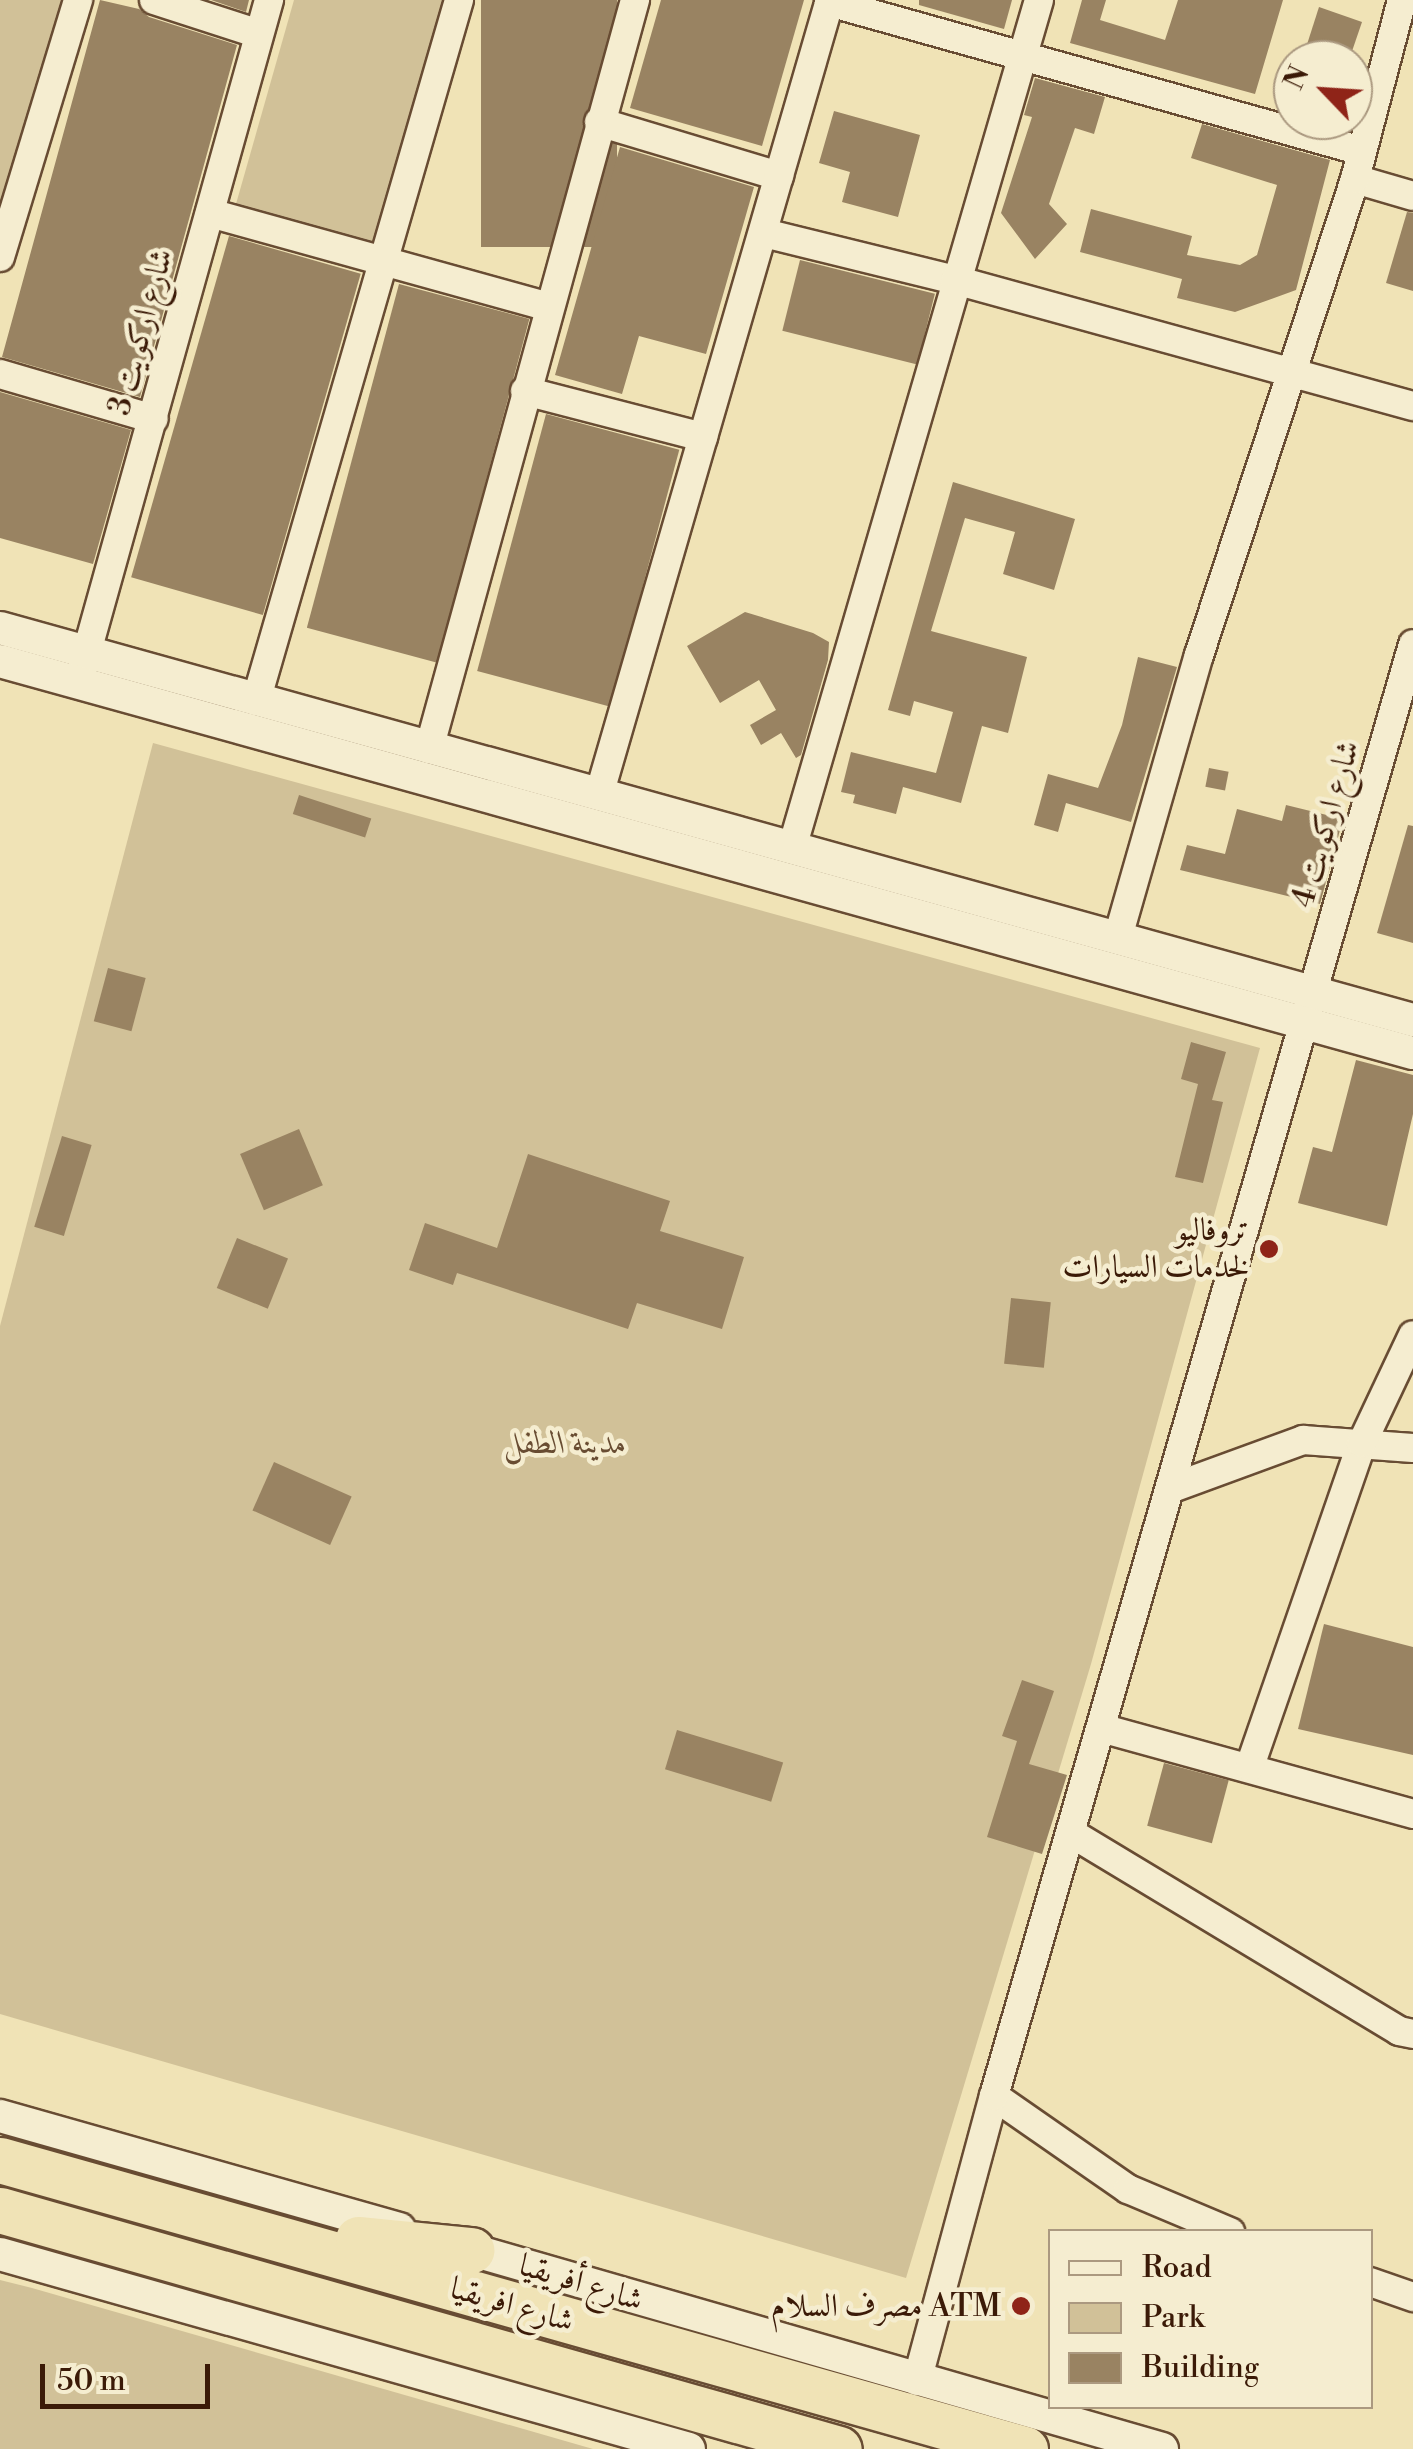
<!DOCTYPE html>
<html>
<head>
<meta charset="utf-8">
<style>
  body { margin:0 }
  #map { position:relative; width:1413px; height:2449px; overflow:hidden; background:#f0e3b6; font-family:"Libre Bodoni",Amiri,serif }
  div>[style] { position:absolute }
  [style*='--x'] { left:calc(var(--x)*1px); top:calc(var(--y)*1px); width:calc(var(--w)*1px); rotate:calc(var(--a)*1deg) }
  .green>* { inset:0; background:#d1c198 }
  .building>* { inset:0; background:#998362; transform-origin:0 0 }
  .roads { filter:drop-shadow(2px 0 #684c33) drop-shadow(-2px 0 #684c33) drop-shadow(0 2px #684c33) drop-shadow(0 -2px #684c33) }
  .minor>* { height:28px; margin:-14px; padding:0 14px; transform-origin:14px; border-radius:14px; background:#f5edd0 }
  .tertiary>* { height:32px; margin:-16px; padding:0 16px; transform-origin:16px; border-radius:16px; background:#f5edd0 }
  .trunk>* { height:45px; margin:-22.5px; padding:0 22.5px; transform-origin:22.5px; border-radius:22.5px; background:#f0e3b6 }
  .dots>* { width:28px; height:28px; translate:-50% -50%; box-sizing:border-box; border:5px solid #f5edd0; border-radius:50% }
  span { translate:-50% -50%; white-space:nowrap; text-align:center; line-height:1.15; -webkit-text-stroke:9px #f5edd0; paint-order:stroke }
  .street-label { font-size:32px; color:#3b1a07 }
  .poi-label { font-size:32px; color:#3b1a07 }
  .right { translate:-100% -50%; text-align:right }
  .park-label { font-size:32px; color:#684c32; font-style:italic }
  .legend { position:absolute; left:1048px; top:2229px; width:325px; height:180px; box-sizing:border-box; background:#f5edd0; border:2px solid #ab9980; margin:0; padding:12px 18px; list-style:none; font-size:30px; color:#3b1a07 }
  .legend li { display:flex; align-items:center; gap:20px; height:50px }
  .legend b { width:50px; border:2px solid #ab9980 }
  .north { position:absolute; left:1273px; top:40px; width:100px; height:100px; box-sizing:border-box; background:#f5edd0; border:2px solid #ab9980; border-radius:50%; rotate:295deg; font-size:28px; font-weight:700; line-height:40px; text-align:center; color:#3b1a07 }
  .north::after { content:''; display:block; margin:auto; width:35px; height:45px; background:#8f2418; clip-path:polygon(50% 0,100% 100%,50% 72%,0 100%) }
  .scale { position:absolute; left:40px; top:2364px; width:170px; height:45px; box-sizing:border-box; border:5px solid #3b1a07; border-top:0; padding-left:12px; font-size:30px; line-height:35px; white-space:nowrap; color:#3b1a07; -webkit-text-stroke:8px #f5edd0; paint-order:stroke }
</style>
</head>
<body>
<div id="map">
  <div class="green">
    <i style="clip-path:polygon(0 0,66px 0,0 229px)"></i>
    <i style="clip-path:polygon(294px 0,452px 0,380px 251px,234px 211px)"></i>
    <i style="clip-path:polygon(153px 743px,1260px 1048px,1091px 1664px,906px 2278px,0 2014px,0 1326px)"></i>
    <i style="clip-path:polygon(0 2280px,32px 2288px,593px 2449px,0 2449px)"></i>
  </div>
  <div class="building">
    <i style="clip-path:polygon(100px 0,139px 9px,149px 17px,237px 45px,140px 397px,2px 357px)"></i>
    <i style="clip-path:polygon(211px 0,249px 0,246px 12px)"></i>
    <i style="left:481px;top:0;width:136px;height:247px"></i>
    <i style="clip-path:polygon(661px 0,804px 0,762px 146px,630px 108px)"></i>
    <i style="clip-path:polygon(919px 0,1012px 0,1004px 29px,919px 5px)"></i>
    <i style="clip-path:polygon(1082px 0,1106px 0,1100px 20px,1165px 40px,1178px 0,1283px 0,1255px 94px,1070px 43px)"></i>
    <i style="clip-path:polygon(1319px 7px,1362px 22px,1349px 60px,1302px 60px)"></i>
    <i style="clip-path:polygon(1035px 78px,1105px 97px,1094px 134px,1075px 128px,1049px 204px,1067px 224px,1035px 259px,1001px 213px,1032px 117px,1024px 115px)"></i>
    <i style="clip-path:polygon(834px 111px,920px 135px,898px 217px,842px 202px,850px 172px,819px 163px)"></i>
    <i style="clip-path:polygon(1202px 124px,1330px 160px,1296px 290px,1235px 312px,1177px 298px,1182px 279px,1080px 252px,1091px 209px,1192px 236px,1187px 255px,1240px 265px,1257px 255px,1277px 185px,1191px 158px)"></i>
    <i style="clip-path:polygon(620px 147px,754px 187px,706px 354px,639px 336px,622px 394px,555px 375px)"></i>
    <i style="clip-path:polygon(1407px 212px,1413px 213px,1413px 291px,1386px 283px)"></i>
    <i style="left:229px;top:236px;width:137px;height:355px;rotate:16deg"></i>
    <i style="left:800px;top:260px;width:139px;height:73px;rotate:14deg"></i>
    <i style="left:399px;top:284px;width:135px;height:356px;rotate:15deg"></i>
    <i style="clip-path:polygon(0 392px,131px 430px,93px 564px,0 538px)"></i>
    <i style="left:546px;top:414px;width:138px;height:266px;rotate:15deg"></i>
    <i style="clip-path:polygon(953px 482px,1075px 519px,1054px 590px,1003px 574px,1015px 532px,965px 518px,931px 631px,1027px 657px,1008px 733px,982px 726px,961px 803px,903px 787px,896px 814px,853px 803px,855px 795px,841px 792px,851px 752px,936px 773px,953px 712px,914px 701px,910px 716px,888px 710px)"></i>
    <i style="clip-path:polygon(745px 612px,813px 633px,829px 642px,828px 660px,801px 755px,796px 758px,781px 733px,761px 745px,750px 725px,776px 710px,759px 680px,720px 703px,687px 646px)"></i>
    <i style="clip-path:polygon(1138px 657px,1177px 667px,1131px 822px,1066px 803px,1058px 832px,1034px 825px,1048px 774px,1098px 788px,1122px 725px)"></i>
    <i style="left:1209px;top:768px;width:20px;height:19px;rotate:11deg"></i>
    <i style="left:299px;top:795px;width:76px;height:20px;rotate:18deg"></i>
    <i style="clip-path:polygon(1286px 805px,1343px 819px,1320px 904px,1180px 870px,1187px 845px,1225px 854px,1237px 809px,1282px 821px)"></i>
    <i style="clip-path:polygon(1408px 825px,1413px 826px,1413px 943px,1377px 933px)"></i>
    <i style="left:108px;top:968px;width:39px;height:55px;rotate:15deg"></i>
    <i style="clip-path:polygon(1191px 1042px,1226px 1052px,1212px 1100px,1223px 1102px,1203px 1183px,1175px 1177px,1198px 1084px,1181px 1079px)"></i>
    <i style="clip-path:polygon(1356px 1060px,1413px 1075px,1413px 1114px,1387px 1226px,1298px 1203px,1313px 1147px,1332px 1152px)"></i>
    <i style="left:299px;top:1129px;width:61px;height:64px;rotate:67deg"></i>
    <i style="left:62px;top:1136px;width:31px;height:95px;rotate:17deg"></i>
    <i style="clip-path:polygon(528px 1154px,670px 1201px,660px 1231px,744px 1257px,722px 1329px,637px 1303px,628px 1329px,457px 1273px,453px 1285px,409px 1270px,425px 1223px,497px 1248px)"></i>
    <i style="left:237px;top:1238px;width:55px;height:54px;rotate:22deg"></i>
    <i style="left:1011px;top:1298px;width:40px;height:66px;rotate:6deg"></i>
    <i style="left:274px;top:1462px;width:85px;height:53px;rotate:24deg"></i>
    <i style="clip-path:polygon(1324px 1624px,1413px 1647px,1413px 1755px,1298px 1729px)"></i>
    <i style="clip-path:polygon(1022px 1680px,1054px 1691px,1029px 1764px,1067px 1775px,1042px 1854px,987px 1837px,1017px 1741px,1002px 1736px)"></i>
    <i style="left:677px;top:1730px;width:111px;height:41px;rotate:17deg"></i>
    <i style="left:1164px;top:1763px;width:67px;height:65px;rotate:15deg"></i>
  </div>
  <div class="roads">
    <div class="minor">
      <i style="--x:154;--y:0;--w:110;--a:17.9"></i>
      <i style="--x:829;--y:2;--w:553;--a:15.62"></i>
      <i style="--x:599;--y:122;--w:188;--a:16.7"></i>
      <i style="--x:1355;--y:179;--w:60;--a:16.3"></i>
      <i style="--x:210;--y:213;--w:352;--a:15.5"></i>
      <i style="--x:764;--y:233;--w:197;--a:13.8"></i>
      <i style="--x:955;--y:280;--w:475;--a:15.4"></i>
      <i style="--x:0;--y:257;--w:269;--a:-73.1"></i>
      <i style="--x:0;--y:374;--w:160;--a:16.3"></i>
      <i style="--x:525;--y:391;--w:184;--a:14.5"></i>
      <i style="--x:81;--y:673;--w:699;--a:-74.39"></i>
      <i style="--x:256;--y:701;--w:730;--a:-73.85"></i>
      <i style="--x:429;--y:749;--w:777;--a:-74.62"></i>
      <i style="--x:599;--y:795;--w:828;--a:-73.8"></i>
      <i style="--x:792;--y:848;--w:883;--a:-73.76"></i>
      <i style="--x:1118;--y:937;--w:293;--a:-74"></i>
      <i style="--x:1199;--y:655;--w:501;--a:-71.85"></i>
      <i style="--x:1355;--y:179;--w:185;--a:-75.3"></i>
      <i style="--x:1172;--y:1488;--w:140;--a:-20.1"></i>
      <i style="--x:1303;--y:1440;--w:110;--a:4.2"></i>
      <i style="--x:1101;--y:1728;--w:324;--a:15.4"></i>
      <i style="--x:1250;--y:1766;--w:342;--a:-70.9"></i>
      <i style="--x:1362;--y:1443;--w:119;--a:-64.7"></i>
      <i style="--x:1071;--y:1833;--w:383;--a:31.1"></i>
      <i style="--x:1399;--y:2031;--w:14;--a:12"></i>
      <i style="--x:994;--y:2096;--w:163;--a:34.8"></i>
      <i style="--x:1128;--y:2189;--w:111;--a:22.9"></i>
      <i style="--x:1370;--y:2282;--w:46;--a:19.2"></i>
      <i style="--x:917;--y:2381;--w:295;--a:-74.9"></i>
      <i style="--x:994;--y:2096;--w:1511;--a:-73.9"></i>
    </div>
    <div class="tertiary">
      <i style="--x:0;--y:628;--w:1466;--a:15.51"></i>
      <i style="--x:0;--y:661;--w:1466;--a:15.51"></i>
      <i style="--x:0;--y:2116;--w:415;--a:15.8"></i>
      <i style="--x:451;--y:2244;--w:740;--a:16.08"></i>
      <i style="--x:0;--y:2254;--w:716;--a:15.8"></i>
    </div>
    <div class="trunk">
      <i style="--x:0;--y:2160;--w:1065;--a:15.75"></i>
      <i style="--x:0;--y:2210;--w:872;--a:15.9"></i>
      <i style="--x:358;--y:2239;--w:114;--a:5.6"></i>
    </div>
  </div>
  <div class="dots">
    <i style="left:1269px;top:1249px;background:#8f2418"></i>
    <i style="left:1021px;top:2306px;background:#8f2418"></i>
  </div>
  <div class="street-label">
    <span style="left:141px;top:332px;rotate:-75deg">شارع اركويت 3</span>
    <span style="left:1326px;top:824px;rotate:-74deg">شارع اركويت 4</span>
    <span style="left:581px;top:2283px;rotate:17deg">شارع أفريقيا</span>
    <span style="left:512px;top:2305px;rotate:16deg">شارع افريقيا</span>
  </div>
  <div class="poi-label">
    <span class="right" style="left:1249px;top:1249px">تروفاليو<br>لخدمات السيارات</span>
    <span class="right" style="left:1001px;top:2306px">مصرف السلام ATM</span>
  </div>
  <div class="park-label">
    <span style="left:565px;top:1443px">مدينة الطفل</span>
  </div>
  <ul class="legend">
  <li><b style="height:12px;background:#f5edd0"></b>Road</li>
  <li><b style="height:28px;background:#d1c198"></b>Park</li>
  <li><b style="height:28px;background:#998362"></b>Building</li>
  </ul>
  <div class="north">N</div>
  <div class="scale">50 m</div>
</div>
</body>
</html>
